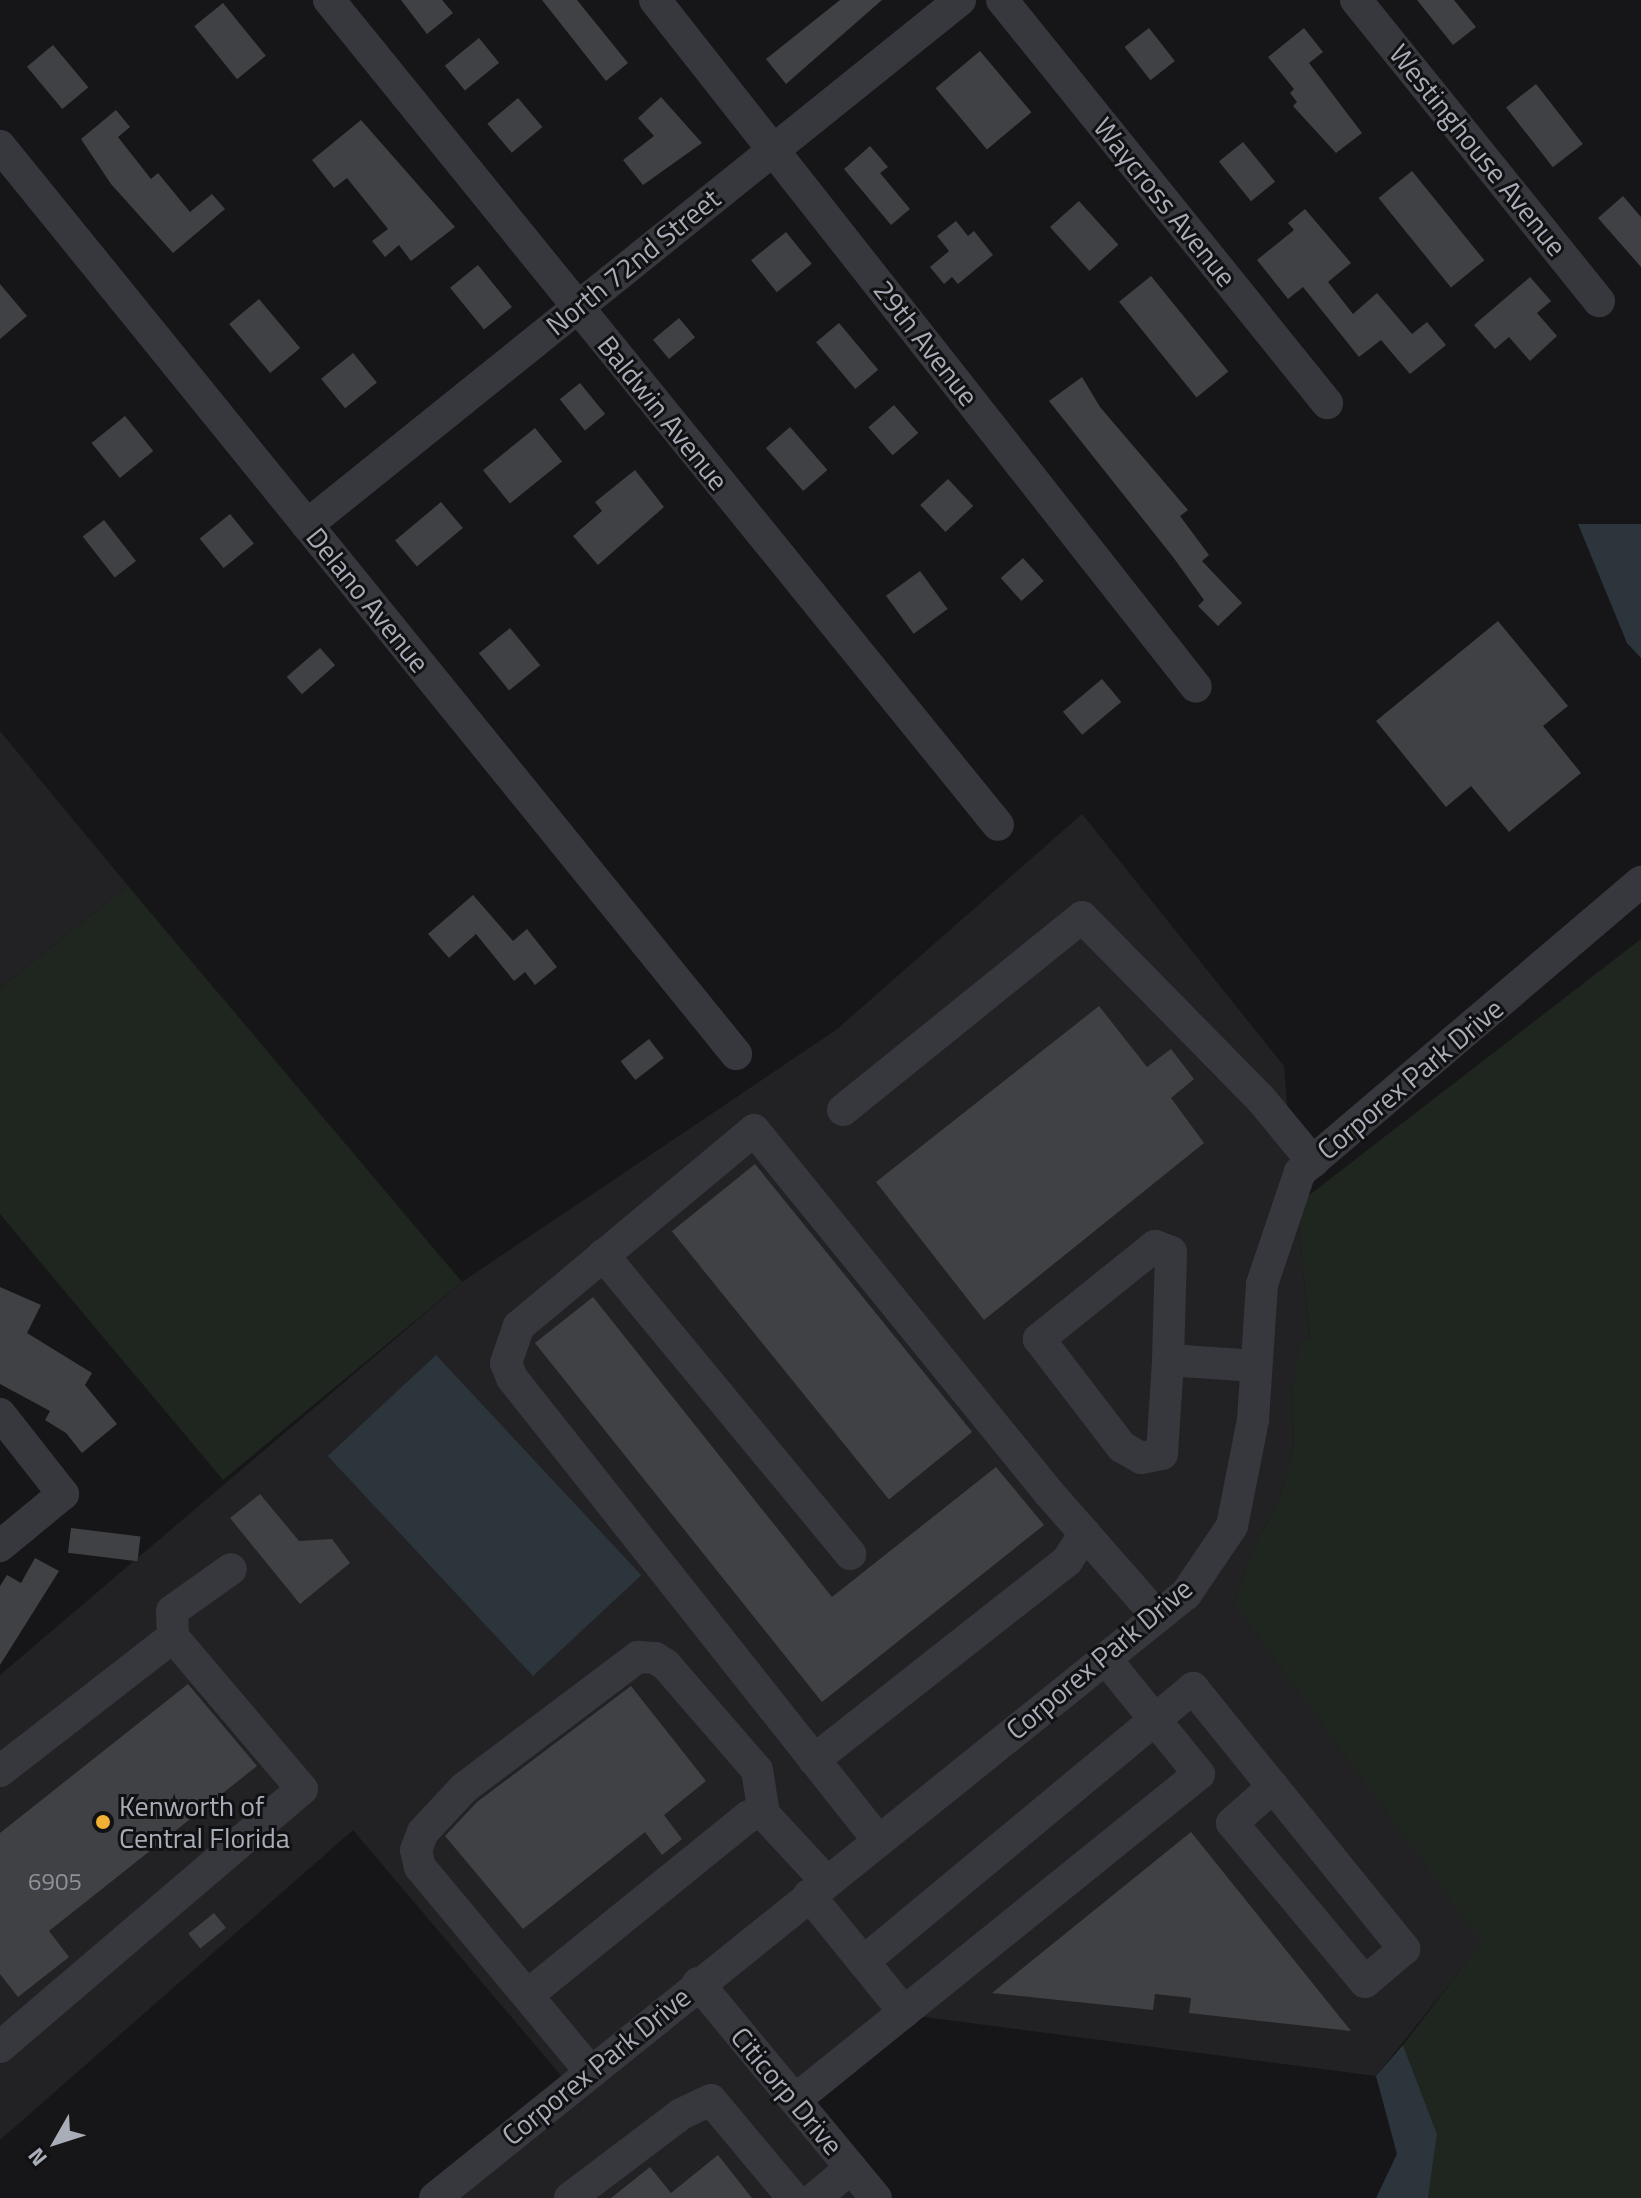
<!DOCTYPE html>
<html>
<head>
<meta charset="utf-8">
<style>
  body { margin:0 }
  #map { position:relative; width:1641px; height:2198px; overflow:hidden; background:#161618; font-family:"Titillium Web",sans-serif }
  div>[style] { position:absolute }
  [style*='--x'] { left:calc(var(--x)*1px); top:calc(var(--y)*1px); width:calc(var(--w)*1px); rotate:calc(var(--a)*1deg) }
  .built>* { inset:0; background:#222225 }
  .green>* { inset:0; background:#1e261f }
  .water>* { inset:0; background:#2c353c; transform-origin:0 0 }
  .building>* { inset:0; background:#404145; transform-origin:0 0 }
  .minor>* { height:32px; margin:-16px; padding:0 16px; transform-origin:16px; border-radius:16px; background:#37383d }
  .dots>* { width:22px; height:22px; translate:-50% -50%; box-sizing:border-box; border:4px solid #111113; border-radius:50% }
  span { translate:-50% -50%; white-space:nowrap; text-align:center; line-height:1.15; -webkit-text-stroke:6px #111113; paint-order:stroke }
  .number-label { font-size:24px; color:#8e929b }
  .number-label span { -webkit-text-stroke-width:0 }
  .street-label { font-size:28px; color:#a8adb8 }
  .poi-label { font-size:28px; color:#a8adb8 }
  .left { translate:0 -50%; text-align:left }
  .north { position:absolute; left:16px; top:2102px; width:80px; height:80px; -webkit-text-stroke:6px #111113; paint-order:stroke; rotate:231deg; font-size:22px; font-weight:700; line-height:32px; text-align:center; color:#a8adb8 }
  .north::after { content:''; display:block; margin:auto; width:28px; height:36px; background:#a8adb8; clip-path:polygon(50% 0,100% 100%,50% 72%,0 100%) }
</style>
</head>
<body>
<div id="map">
  <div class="built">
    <i style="clip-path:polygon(0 731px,128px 886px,0 988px)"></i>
    <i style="clip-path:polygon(1082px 814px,1284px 1066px,1292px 1164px,1220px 1522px,1177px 1586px,563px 2078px,353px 1830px,0 2140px,0 1675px,462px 1282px,836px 1030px)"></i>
    <i style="clip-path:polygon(1298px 1217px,1310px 1340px,1292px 1389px,1294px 1445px,1279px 1502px,1256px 1541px,1234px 1604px,1483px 1942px,1376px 2076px,909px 2015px,809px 2097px,716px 1984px,1243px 1532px,1274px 1285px)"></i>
    <i style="clip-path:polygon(695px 2001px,859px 2198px,453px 2198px)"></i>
  </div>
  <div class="green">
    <i style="clip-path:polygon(128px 886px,462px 1282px,223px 1480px,0 1214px,0 988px)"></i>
    <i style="clip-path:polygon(1641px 939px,1641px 2198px,1428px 2198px,1437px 2134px,1403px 2045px,1482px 1942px,1234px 1604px,1256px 1541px,1279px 1502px,1294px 1445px,1292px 1389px,1302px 1342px,1310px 1339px,1298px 1217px,1304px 1199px)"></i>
  </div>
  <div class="water">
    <i style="clip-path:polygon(1578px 524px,1641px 524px,1641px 658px,1627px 643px)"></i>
    <i style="left:436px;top:1355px;width:301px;height:148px;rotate:47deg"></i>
    <i style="clip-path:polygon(1403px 2045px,1437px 2134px,1428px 2198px,1376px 2198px,1397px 2154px,1376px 2076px)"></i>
  </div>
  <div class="building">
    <i style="clip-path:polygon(401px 0,442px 0,453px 13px,427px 34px)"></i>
    <i style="clip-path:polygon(542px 0,577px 0,628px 63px,606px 81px)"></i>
    <i style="clip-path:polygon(840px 0,882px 0,786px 84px,766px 59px)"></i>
    <i style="clip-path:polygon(1417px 0,1454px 0,1476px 27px,1453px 45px)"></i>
    <i style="left:223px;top:3px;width:68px;height:37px;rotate:51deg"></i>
    <i style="left:1149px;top:28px;width:42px;height:31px;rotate:52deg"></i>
    <i style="clip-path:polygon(1304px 28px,1323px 52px,1309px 63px,1362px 133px,1336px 153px,1293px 106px,1297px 102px,1290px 93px,1294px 89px,1268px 57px)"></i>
    <i style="left:479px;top:38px;width:32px;height:44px;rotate:51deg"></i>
    <i style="left:53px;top:45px;width:55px;height:34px;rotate:50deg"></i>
    <i style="left:980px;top:51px;width:80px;height:58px;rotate:50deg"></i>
    <i style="left:1536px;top:84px;width:76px;height:38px;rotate:52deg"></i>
    <i style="clip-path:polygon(661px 97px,702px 143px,643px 185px,623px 160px,654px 136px,638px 118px)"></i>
    <i style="left:518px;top:98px;width:38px;height:40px;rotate:50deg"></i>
    <i style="clip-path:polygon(116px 110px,130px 127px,118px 137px,151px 179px,158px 173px,190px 212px,212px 194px,225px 209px,173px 253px,111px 184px,81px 139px)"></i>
    <i style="clip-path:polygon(361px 120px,455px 227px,411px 261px,399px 245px,385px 257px,372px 241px,388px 229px,347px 178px,334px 188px,312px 160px)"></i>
    <i style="left:1243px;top:142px;width:51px;height:31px;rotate:51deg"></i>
    <i style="clip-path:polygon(870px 146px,888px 167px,880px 173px,910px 209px,891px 225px,844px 169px)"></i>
    <i style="left:1412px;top:171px;width:115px;height:43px;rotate:51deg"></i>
    <i style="clip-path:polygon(1623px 196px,1641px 217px,1641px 267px,1598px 218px)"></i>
    <i style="left:1079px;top:201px;width:59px;height:39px;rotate:48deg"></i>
    <i style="clip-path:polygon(1305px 209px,1351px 263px,1328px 282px,1353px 314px,1377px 293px,1412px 334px,1427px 322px,1446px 345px,1410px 374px,1381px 340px,1359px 357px,1303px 287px,1288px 299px,1257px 260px,1294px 230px,1288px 223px)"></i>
    <i style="clip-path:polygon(956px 221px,968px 236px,974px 231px,993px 255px,958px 284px,952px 277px,944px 284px,930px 267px,949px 251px,937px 236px)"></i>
    <i style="left:786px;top:232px;width:41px;height:45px;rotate:51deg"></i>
    <i style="left:478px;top:265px;width:54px;height:36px;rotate:51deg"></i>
    <i style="left:1151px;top:276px;width:123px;height:41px;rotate:51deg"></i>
    <i style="clip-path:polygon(1530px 277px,1551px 301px,1537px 313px,1557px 336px,1530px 361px,1509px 337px,1495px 349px,1474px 325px)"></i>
    <i style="clip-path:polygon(0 284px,27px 316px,0 339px)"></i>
    <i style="left:259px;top:299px;width:64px;height:39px;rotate:50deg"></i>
    <i style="left:679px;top:318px;width:25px;height:34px;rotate:50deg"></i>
    <i style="left:839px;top:323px;width:61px;height:30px;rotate:50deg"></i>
    <i style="left:353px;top:353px;width:38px;height:41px;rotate:51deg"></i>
    <i style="clip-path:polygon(1082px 377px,1100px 407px,1188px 510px,1180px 516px,1209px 555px,1202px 561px,1242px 603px,1218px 626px,1198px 606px,1204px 600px,1173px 557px,1049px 401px)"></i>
    <i style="left:580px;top:383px;width:40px;height:26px;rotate:51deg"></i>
    <i style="left:894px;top:405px;width:37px;height:34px;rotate:49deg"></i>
    <i style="left:125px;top:416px;width:45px;height:43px;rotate:51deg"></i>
    <i style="left:790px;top:427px;width:57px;height:32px;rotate:49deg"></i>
    <i style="left:535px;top:428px;width:43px;height:67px;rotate:51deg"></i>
    <i style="clip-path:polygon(635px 470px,664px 507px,598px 565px,573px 536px,602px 511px,595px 502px)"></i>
    <i style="left:948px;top:479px;width:37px;height:38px;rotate:47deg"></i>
    <i style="left:441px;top:502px;width:34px;height:60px;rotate:50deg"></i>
    <i style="left:230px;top:514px;width:38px;height:39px;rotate:51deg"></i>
    <i style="left:104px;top:520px;width:52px;height:27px;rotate:52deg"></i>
    <i style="left:1023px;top:558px;width:31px;height:30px;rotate:48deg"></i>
    <i style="left:920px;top:571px;width:47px;height:42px;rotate:54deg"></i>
    <i style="clip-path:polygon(1498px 621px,1568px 706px,1543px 726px,1581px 773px,1509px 832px,1471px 786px,1446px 807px,1376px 721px)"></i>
    <i style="left:510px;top:628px;width:48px;height:40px;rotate:51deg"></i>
    <i style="left:320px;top:648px;width:23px;height:44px;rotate:49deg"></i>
    <i style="left:1102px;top:679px;width:30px;height:51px;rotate:50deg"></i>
    <i style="clip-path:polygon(473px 895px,513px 941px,527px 929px,557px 967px,535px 985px,525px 972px,514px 981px,476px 934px,449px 958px,428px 934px)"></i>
    <i style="clip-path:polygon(1099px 1006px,1147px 1067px,1171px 1049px,1194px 1079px,1171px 1098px,1204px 1143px,984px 1320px,876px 1182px)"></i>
    <i style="left:649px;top:1039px;width:24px;height:36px;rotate:52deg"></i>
    <i style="left:755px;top:1164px;width:345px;height:107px;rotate:51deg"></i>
    <i style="clip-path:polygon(0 1287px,41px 1305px,27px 1333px,92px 1373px,85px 1385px,117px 1424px,82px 1453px,66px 1433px,45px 1420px,50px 1411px,0 1384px)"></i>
    <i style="clip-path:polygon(593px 1297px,832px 1597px,996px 1467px,1044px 1525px,822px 1702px,535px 1343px)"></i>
    <i style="clip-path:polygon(260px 1494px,299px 1541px,332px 1539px,350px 1563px,300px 1604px,230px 1518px)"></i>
    <i style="left:71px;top:1528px;width:70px;height:25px;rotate:7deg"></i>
    <i style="clip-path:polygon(35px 1558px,59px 1571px,0 1665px,0 1586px,7px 1575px,21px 1583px)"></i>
    <i style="clip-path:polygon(188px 1684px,257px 1766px,49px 1931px,69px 1957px,18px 1997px,0 1974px,0 1833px)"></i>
    <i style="clip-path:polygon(631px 1686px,706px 1781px,664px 1815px,682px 1839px,662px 1855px,645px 1832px,523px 1929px,445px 1836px,477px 1802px)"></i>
    <i style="clip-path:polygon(1191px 1832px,1351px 2031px,1189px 2013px,1191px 1998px,1155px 1994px,1153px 2010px,992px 1993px)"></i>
    <i style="left:214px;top:1913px;width:19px;height:33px;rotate:51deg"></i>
    <i style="clip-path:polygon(718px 2155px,752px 2198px,611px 2198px,650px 2167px,671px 2193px)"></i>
  </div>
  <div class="minor">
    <i style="--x:329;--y:0;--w:1062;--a:50.96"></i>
    <i style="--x:655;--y:0;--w:874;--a:51.78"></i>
    <i style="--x:1002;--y:0;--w:518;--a:51.12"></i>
    <i style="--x:1356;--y:0;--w:387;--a:51.1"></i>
    <i style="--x:0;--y:146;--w:1169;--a:50.97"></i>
    <i style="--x:307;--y:525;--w:838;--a:-38.8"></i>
    <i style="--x:843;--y:1110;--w:307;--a:-38.9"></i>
    <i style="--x:1082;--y:917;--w:254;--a:45.5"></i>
    <i style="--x:1260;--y:1098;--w:83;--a:50.4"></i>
    <i style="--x:603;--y:1255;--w:388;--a:50.4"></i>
    <i style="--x:1168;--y:1360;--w:108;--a:-88.4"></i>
    <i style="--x:1171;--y:1252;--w:17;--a:-159"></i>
    <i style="--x:1155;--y:1246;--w:149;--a:141.3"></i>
    <i style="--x:1039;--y:1339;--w:136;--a:52.5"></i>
    <i style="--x:1122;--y:1447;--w:22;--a:30"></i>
    <i style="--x:1141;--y:1458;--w:21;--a:-11"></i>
    <i style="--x:1162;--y:1454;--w:94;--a:-86.3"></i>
    <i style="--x:1168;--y:1360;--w:88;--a:3.9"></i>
    <i style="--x:0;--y:1414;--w:102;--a:51.8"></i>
    <i style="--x:63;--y:1494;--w:82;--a:140.5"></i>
    <i style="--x:814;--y:1760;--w:322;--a:-38.2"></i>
    <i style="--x:1067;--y:1561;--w:33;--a:-57"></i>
    <i style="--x:0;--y:1771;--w:219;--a:-37.8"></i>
    <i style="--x:878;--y:1840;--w:589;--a:-128.39"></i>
    <i style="--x:512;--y:1378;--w:16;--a:-112"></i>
    <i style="--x:506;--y:1363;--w:39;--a:-71"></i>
    <i style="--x:519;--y:1326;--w:306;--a:-39.8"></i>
    <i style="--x:754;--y:1130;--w:468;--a:50.9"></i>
    <i style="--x:1049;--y:1493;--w:164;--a:48.7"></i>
    <i style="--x:809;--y:1895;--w:151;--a:50.9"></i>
    <i style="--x:863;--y:1962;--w:429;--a:-39.7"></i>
    <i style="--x:1193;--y:1688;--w:336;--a:51"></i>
    <i style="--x:1404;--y:1949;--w:51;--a:139.8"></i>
    <i style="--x:1365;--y:1982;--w:207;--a:-129.9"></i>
    <i style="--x:1232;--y:1823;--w:55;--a:-41.3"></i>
    <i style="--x:698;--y:1983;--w:279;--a:50.4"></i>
    <i style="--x:529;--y:1994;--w:283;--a:-39"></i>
    <i style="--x:749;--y:1816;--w:15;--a:-8"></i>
    <i style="--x:764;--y:1814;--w:91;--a:47.2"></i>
    <i style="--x:0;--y:2047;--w:397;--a:-40.5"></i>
    <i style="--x:302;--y:1789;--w:199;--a:-130.3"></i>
    <i style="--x:173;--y:1637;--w:26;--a:-92"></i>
    <i style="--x:172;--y:1611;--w:72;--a:-35.4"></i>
    <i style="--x:590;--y:2071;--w:266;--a:-129.8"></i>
    <i style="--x:420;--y:1867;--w:17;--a:-103"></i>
    <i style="--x:416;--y:1850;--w:19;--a:-69"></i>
    <i style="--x:423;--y:1832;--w:60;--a:-47"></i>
    <i style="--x:464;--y:1788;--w:218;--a:-37"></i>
    <i style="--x:638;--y:1657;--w:17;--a:3"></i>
    <i style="--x:655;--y:1658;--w:13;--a:32"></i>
    <i style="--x:666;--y:1665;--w:139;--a:49.1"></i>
    <i style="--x:757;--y:1770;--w:45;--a:81"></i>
    <i style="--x:795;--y:2100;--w:519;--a:-38.9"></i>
    <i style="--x:1199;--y:1774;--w:149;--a:-129"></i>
    <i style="--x:435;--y:2198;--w:964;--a:-38.81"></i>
    <i style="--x:1186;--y:1594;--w:82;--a:-55.9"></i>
    <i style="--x:1232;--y:1526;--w:108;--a:-78.8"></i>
    <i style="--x:1253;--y:1420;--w:136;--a:-86.2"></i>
    <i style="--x:1262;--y:1284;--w:118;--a:-71.3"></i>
    <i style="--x:1300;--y:1172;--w:448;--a:-40.4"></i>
    <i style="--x:570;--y:2198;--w:139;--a:-37.1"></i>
    <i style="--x:681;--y:2114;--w:33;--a:-25"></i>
    <i style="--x:711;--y:2100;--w:128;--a:50.1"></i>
    <i style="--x:815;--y:2198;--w:47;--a:-39.8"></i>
  </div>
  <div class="dots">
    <i style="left:103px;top:1822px;background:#f2b134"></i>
  </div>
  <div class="number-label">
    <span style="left:55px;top:1882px">6905</span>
  </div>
  <div class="street-label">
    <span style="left:1478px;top:150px;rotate:51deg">Westinghouse Avenue</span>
    <span style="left:1165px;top:202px;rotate:51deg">Waycross Avenue</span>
    <span style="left:633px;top:262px;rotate:-39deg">North 72nd Street</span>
    <span style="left:926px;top:343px;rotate:52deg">29th Avenue</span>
    <span style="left:663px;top:413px;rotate:51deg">Baldwin Avenue</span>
    <span style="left:368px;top:600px;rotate:51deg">Delano Avenue</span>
    <span style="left:1410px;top:1079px;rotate:-40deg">Corporex Park Drive</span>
    <span style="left:1099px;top:1659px;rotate:-40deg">Corporex Park Drive</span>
    <span style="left:596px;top:2066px;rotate:-39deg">Corporex Park Drive</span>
    <span style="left:787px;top:2091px;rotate:50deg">Citicorp Drive</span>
  </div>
  <div class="poi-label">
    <span class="left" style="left:119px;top:1822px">Kenworth of<br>Central Florida</span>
  </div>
  <div class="north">N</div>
</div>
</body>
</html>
